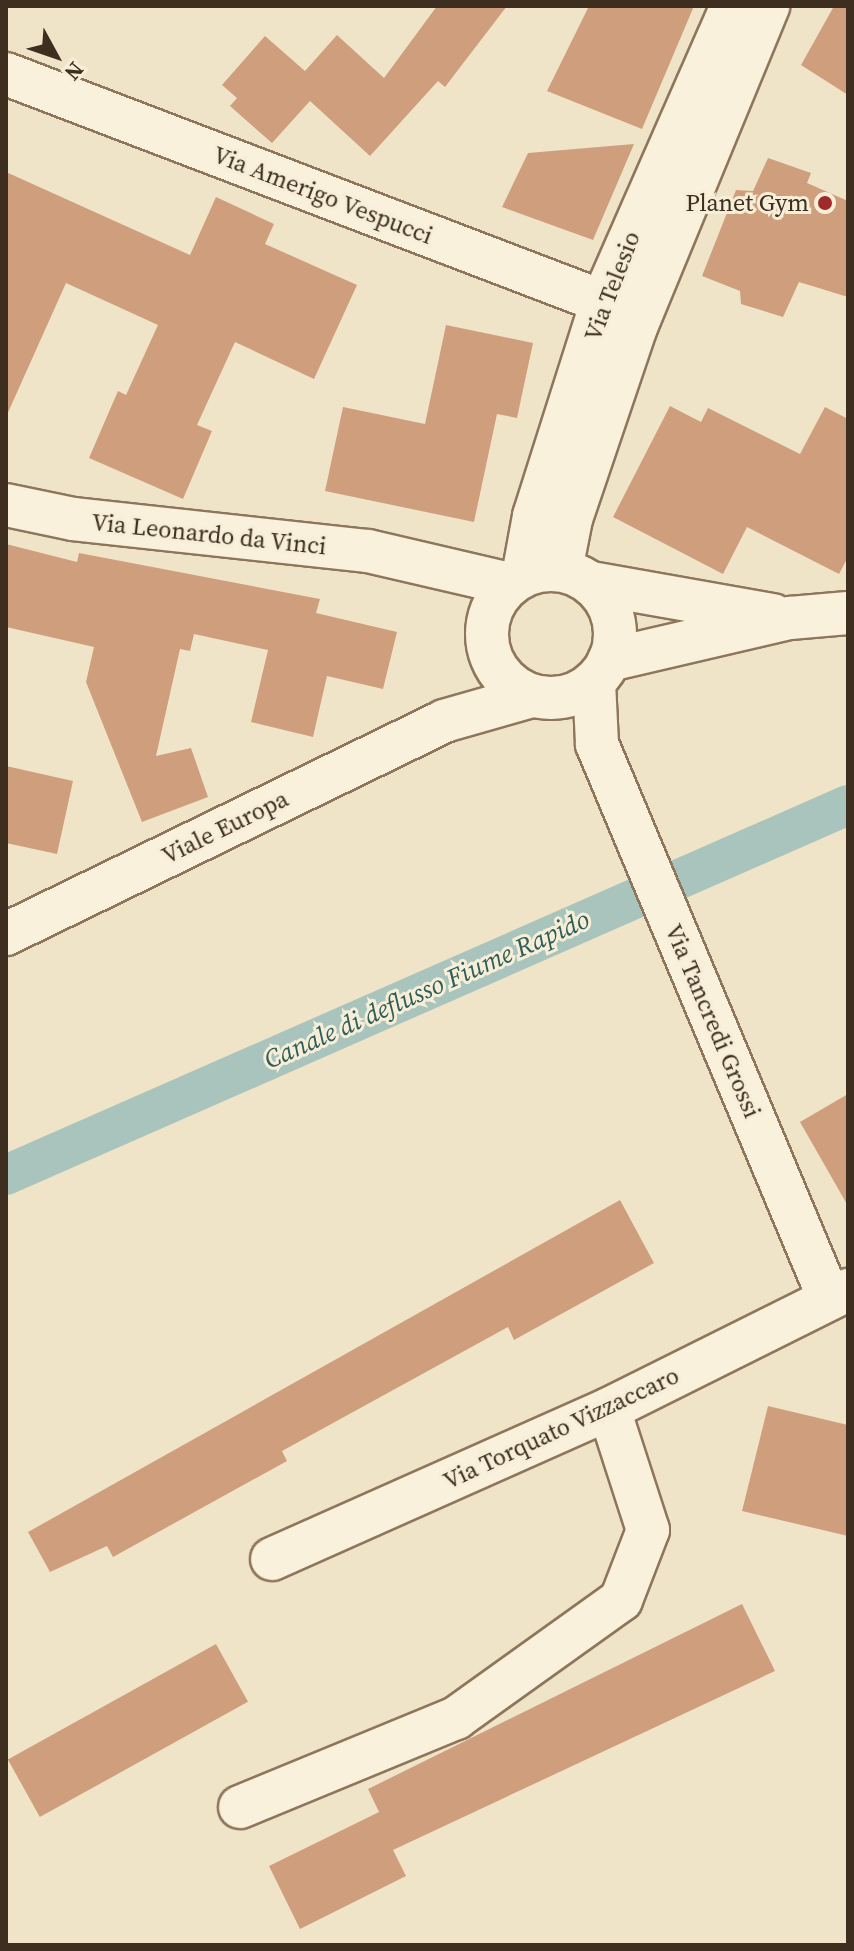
<!DOCTYPE html>
<html>
<head>
<meta charset="utf-8">
<style>
  body { margin:0 }
  #map { position:relative; width:854px; height:1951px; overflow:hidden; background:#f0e4c8; font-family:"Source Serif 4",serif }
  div>[style] { position:absolute }
  [style*='--x'] { left:calc(var(--x)*1px); top:calc(var(--y)*1px); width:calc(var(--w)*1px); rotate:calc(var(--a)*1deg) }
  .canal>* { height:40px; margin:-20px; padding:0 20px; transform-origin:20px; border-radius:20px; background:#a9c4bc }
  .building>* { inset:0; background:#cf9f7d; transform-origin:0 0 }
  .roads { filter:drop-shadow(2px 0 #8d765c) drop-shadow(-2px 0 #8d765c) drop-shadow(0 2px #8d765c) drop-shadow(0 -2px #8d765c) }
  .minor>* { height:42px; margin:-21px; padding:0 21px; transform-origin:21px; border-radius:21px; background:#faf1dc }
  .minor>.ring { margin:-21px; padding:0; box-sizing:content-box; background:none; border:42px solid #faf1dc; border-radius:50% }
  .dots>* { width:22px; height:22px; translate:-50% -50%; box-sizing:border-box; border:4px solid #f7eed8; border-radius:50% }
  span { translate:-50% -50%; white-space:nowrap; text-align:center; line-height:1.15; -webkit-text-stroke:6px #f7eed8; paint-order:stroke }
  .street-label { font-size:24px; color:#3d2e20 }
  .poi-label { font-size:24px; color:#3d2e20 }
  .right { translate:-100% -50%; text-align:right }
  .water-label { font-size:26px; color:#2f5d5a; font-style:italic }
  .frame { position:absolute; inset:0; border:8px solid #3d2e20; pointer-events:none }
  .north { position:absolute; left:16px; top:16px; width:80px; height:80px; -webkit-text-stroke:6px #f7eed8; paint-order:stroke; rotate:130deg; font-size:22px; font-weight:700; line-height:32px; text-align:center; color:#3d2e20 }
  .north::after { content:''; display:block; margin:auto; width:28px; height:36px; background:#3d2e20; clip-path:polygon(50% 0,100% 100%,50% 72%,0 100%) }
</style>
</head>
<body>
<div id="map">
  <div class="canal">
    <i style="--x:6;--y:1175;--w:920;--a:-23.72"></i>
  </div>
  <div class="building">
    <i style="clip-path:polygon(437px 6px,507px 6px,445px 87px,438px 81px,370px 156px,310px 101px,272px 143px,230px 106px,237px 98px,222px 85px,265px 36px,305px 71px,337px 35px,384px 78px)"></i>
    <i style="clip-path:polygon(589px 6px,694px 6px,642px 129px,547px 91px)"></i>
    <i style="clip-path:polygon(834px 6px,848px 6px,848px 95px,801px 65px)"></i>
    <i style="clip-path:polygon(634px 144px,593px 240px,502px 207px,528px 153px)"></i>
    <i style="clip-path:polygon(768px 158px,811px 173px,807px 183px,848px 201px,848px 297px,799px 282px,783px 317px,741px 304px,740px 291px,702px 276px,736px 190px,753px 191px)"></i>
    <i style="clip-path:polygon(6px 172px,190px 255px,216px 197px,274px 224px,265px 244px,357px 285px,314px 379px,235px 342px,197px 425px,212px 431px,183px 499px,89px 458px,118px 391px,126px 395px,158px 325px,66px 283px,6px 417px)"></i>
    <i style="clip-path:polygon(446px 325px,533px 343px,517px 418px,497px 414px,474px 522px,325px 491px,343px 407px,425px 424px)"></i>
    <i style="clip-path:polygon(670px 406px,701px 422px,708px 408px,800px 454px,825px 407px,848px 419px,848px 557px,839px 574px,747px 527px,723px 574px,613px 517px)"></i>
    <i style="clip-path:polygon(6px 544px,77px 562px,79px 553px,320px 599px,316px 613px,397px 632px,383px 689px,327px 676px,313px 737px,251px 722px,268px 650px,194px 634px,190px 651px,180px 649px,156px 756px,191px 748px,208px 797px,142px 822px,86px 682px,94px 647px,6px 627px)"></i>
    <i style="clip-path:polygon(6px 766px,73px 781px,57px 854px,6px 843px)"></i>
    <i style="clip-path:polygon(848px 1094px,848px 1206px,800px 1122px)"></i>
    <i style="clip-path:polygon(620px 1200px,654px 1263px,514px 1340px,508px 1327px,282px 1451px,287px 1461px,113px 1557px,107px 1546px,50px 1572px,28px 1532px)"></i>
    <i style="clip-path:polygon(768px 1406px,848px 1425px,848px 1536px,742px 1511px)"></i>
    <i style="clip-path:polygon(742px 1604px,775px 1671px,393px 1850px,406px 1876px,300px 1929px,269px 1866px,379px 1812px,368px 1789px)"></i>
    <i style="left:216px;top:1644px;width:66px;height:238px;rotate:61deg"></i>
  </div>
  <div class="roads">
    <div class="minor">
      <i style="--x:6;--y:74;--w:679;--a:20.89"></i>
      <i style="--x:6;--y:505;--w:68;--a:11.8"></i>
      <i style="--x:73;--y:519;--w:297;--a:6.2"></i>
      <i style="--x:368;--y:551;--w:146;--a:13.1"></i>
      <i class="ring" style="left:487px;top:570px;width:86px;height:86px"></i>
      <i style="--x:561;--y:570;--w:52;--a:-78.9"></i>
      <i style="--x:571;--y:519;--w:203;--a:-71.3"></i>
      <i style="--x:636;--y:327;--w:347;--a:-67.6"></i>
      <i style="--x:523;--y:576;--w:61;--a:-79.6"></i>
      <i style="--x:534;--y:516;--w:225;--a:-72.4"></i>
      <i style="--x:602;--y:302;--w:323;--a:-66.3"></i>
      <i style="--x:591;--y:583;--w:185;--a:10"></i>
      <i style="--x:609;--y:660;--w:186;--a:-13.1"></i>
      <i style="--x:790;--y:618;--w:58;--a:-4.9"></i>
      <i style="--x:594;--y:682;--w:62;--a:87.2"></i>
      <i style="--x:597;--y:744;--w:601;--a:67.28"></i>
      <i style="--x:6;--y:934;--w:487;--a:-25.9"></i>
      <i style="--x:444;--y:721;--w:91;--a:-15.9"></i>
      <i style="--x:272;--y:1559;--w:369;--a:-24"></i>
      <i style="--x:609;--y:1409;--w:267;--a:-26.5"></i>
      <i style="--x:240;--y:1807;--w:234;--a:-22.4"></i>
      <i style="--x:456;--y:1718;--w:203;--a:-35.6"></i>
      <i style="--x:621;--y:1600;--w:75;--a:-68.9"></i>
      <i style="--x:648;--y:1530;--w:127;--a:-107.9"></i>
    </div>
  </div>
  <div class="dots">
    <i style="left:825px;top:203px;background:#9e2a2b"></i>
  </div>
  <div class="street-label">
    <span style="left:323px;top:195px;rotate:21deg">Via Amerigo Vespucci</span>
    <span style="left:612px;top:286px;rotate:-69deg">Via Telesio</span>
    <span style="left:209px;top:534px;rotate:6deg">Via Leonardo da Vinci</span>
    <span style="left:225px;top:827px;rotate:-26deg">Viale Europa</span>
    <span style="left:713px;top:1021px;rotate:67deg">Via Tancredi Grossi</span>
    <span style="left:561px;top:1428px;rotate:-25deg">Via Torquato Vizzaccaro</span>
  </div>
  <div class="poi-label">
    <span class="right" style="left:809px;top:203px">Planet Gym</span>
  </div>
  <div class="water-label">
    <span style="left:427px;top:990px;rotate:-24deg">Canale di deflusso Fiume Rapido</span>
  </div>
  <div class="frame"></div>
  <div class="north">N</div>
</div>
</body>
</html>
